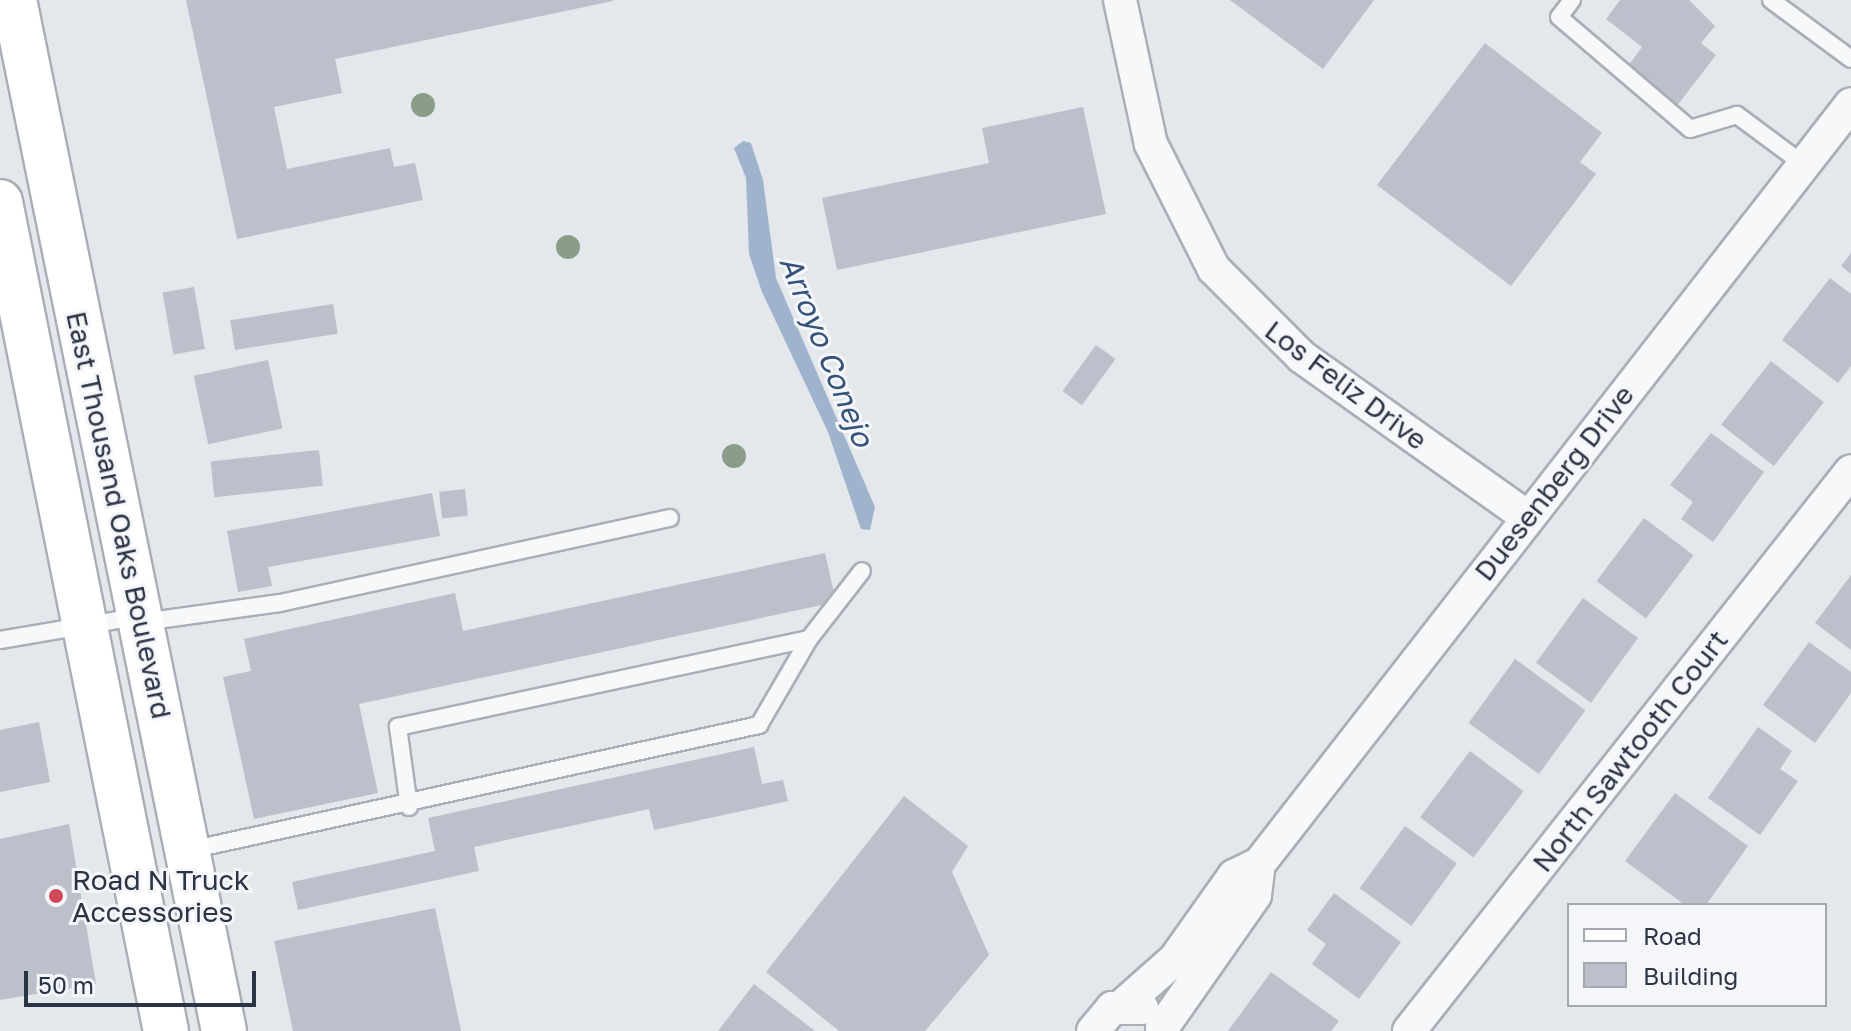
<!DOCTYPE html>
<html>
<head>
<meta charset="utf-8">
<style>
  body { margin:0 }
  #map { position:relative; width:1851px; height:1031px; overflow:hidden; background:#e4e7ec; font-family:"Golos Text",sans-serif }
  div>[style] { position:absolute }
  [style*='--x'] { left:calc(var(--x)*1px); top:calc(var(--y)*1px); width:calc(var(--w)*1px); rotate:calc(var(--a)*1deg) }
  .water>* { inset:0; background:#9fb4cc }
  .building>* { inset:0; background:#bbc0ca; transform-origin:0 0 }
  .roads { filter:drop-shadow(2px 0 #a9aeb7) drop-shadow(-2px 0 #a9aeb7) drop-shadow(0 2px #a9aeb7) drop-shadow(0 -2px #a9aeb7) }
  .service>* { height:16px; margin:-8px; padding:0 8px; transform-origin:8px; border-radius:8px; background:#f7f8fa }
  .minor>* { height:32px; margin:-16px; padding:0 16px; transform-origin:16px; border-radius:16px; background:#f7f8fa }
  .primary>* { height:44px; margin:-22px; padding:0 22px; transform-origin:22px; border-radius:22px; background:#fff }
  .trees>* { width:24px; height:24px; margin:-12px; border-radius:50%; background:#899d89 }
  .dots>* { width:22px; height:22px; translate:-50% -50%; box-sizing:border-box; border:4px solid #f4f6f9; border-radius:50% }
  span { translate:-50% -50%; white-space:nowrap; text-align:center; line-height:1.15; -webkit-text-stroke:6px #f4f6f9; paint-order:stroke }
  .street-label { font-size:28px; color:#2b3445 }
  .poi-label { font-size:28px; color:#2b3445 }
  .left { translate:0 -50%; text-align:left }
  .water-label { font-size:30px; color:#34527a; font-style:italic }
  .legend { position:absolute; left:1567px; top:903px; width:260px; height:104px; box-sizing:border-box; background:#f4f6f9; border:2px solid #a4a8b1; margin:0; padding:10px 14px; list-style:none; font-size:24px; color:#2b3445 }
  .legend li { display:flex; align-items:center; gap:16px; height:40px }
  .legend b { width:40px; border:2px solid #a4a8b1 }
  .scale { position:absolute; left:24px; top:971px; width:232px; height:36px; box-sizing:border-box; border:4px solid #2b3445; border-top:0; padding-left:10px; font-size:24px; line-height:28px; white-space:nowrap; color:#2b3445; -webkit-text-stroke:6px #f4f6f9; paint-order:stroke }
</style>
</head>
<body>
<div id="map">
  <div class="water">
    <i style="clip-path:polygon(743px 141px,751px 143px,763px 180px,776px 278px,875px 507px,870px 530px,861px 529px,828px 432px,762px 292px,749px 254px,746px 178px,734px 148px)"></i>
  </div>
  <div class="building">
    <i style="clip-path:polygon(186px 0,613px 0,613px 1px,335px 59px,342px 93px,274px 107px,287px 169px,390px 148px,394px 167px,415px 163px,423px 200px,237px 239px)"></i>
    <i style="clip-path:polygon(1230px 0,1374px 0,1323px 69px)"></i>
    <i style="clip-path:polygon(1620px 0,1689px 0,1715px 26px,1701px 43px,1716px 55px,1676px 107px,1626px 69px,1642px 47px,1606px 19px)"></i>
    <i style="clip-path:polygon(1485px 43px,1602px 133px,1580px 162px,1596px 174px,1511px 286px,1377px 185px)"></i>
    <i style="clip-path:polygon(1083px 107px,1106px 214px,837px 270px,822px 198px,989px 163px,982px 128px)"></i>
    <i style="clip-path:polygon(1851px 253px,1851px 274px,1841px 266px)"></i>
    <i style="clip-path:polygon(1830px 278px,1851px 294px,1851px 366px,1838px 383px,1782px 340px)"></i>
    <i style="left:194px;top:287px;width:63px;height:32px;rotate:80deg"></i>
    <i style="left:333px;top:304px;width:30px;height:104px;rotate:81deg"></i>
    <i style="left:1096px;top:345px;width:24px;height:57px;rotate:36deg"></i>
    <i style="left:268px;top:360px;width:70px;height:76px;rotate:78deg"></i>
    <i style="left:1771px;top:361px;width:67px;height:81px;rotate:38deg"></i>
    <i style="clip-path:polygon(1711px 433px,1764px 472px,1713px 542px,1681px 519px,1693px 502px,1670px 485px)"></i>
    <i style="left:319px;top:450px;width:36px;height:109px;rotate:84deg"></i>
    <i style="left:465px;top:489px;width:27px;height:26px;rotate:84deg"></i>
    <i style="clip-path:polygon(432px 493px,440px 536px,268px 567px,272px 586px,238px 592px,227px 531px)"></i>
    <i style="left:1644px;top:518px;width:62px;height:79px;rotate:37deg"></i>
    <i style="clip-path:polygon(825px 553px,836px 602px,359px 704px,378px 793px,254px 819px,223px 677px,251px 671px,244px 639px,455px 593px,463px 631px)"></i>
    <i style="clip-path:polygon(1851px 575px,1851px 650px,1815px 623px)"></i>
    <i style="left:1583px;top:598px;width:68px;height:80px;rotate:36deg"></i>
    <i style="clip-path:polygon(1809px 642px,1851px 672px,1851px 693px,1815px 743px,1763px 705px)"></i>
    <i style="left:1515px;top:659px;width:87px;height:79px;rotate:36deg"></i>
    <i style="clip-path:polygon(39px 722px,50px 782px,0 792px,0 730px)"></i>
    <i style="clip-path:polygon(1758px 727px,1792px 751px,1780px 769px,1798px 781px,1760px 835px,1708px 798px)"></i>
    <i style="clip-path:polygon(754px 747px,762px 784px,783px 780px,788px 801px,654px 830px,649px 809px,474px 847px,479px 871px,298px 910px,292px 882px,435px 851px,428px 818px)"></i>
    <i style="left:1470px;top:751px;width:67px;height:83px;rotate:37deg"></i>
    <i style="clip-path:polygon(1675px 793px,1748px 846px,1706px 905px,1685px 905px,1625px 861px)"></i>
    <i style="clip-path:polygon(904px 796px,968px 846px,952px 872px,989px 955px,925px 1031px,839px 1031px,766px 972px)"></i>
    <i style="clip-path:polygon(69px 824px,96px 984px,0 1000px,0 839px)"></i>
    <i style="left:1405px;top:826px;width:64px;height:77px;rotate:36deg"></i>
    <i style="clip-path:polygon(1334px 893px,1401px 942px,1359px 999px,1312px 964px,1326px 944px,1307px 930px)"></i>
    <i style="clip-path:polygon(435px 908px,461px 1031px,293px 1031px,274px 941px)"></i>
    <i style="clip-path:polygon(1271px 972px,1339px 1021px,1331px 1031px,1228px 1031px)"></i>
    <i style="clip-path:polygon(754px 984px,815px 1031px,718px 1031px)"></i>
  </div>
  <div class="roads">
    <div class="service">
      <i style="--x:1572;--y:0;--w:21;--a:127"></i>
      <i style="--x:1559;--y:17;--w:172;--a:40.5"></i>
      <i style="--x:1690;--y:129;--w:49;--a:-16.6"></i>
      <i style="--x:1737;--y:115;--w:82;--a:36.6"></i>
      <i style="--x:1771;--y:0;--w:99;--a:36.4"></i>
      <i style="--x:143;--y:622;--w:138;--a:-7.9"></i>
      <i style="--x:280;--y:603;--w:399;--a:-12.3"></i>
      <i style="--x:0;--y:640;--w:138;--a:-9.6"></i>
      <i style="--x:409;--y:807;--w:81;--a:-97.8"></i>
      <i style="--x:398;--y:727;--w:420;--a:-12.1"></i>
      <i style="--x:190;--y:850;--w:583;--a:-12.39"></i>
      <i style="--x:759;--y:725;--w:99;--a:-59.8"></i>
      <i style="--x:809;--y:639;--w:86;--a:-52.1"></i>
    </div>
    <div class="minor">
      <i style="--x:1120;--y:0;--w:147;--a:77.9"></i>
      <i style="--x:1151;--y:144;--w:140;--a:63.3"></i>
      <i style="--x:1214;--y:269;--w:124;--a:45"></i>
      <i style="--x:1302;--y:357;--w:276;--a:35.4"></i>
      <i style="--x:1122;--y:1006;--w:71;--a:-41.6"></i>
      <i style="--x:1175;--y:959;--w:102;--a:-54.6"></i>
      <i style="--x:1234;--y:876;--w:28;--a:-26"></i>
      <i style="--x:1259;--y:864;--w:963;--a:-52.08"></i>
      <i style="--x:1162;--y:1028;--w:162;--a:-55"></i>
      <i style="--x:1255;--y:895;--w:31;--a:-83"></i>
      <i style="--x:1093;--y:1031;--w:30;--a:-50"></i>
      <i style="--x:1112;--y:1008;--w:30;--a:0"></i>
      <i style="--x:1409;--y:1031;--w:713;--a:-51.72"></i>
    </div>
    <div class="primary">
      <i style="--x:14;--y:0;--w:1052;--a:78.49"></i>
      <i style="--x:0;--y:202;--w:845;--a:78.68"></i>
    </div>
  </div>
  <div class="trees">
    <i style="left:423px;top:105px"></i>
    <i style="left:568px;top:247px"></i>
    <i style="left:734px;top:456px"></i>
  </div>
  <div class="dots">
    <i style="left:56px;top:896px;background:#d1495b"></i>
  </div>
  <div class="street-label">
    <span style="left:1346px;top:385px;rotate:37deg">Los Feliz Drive</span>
    <span style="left:1554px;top:483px;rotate:-52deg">Duesenberg Drive</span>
    <span style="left:119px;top:515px;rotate:78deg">East Thousand Oaks Boulevard</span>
    <span style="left:1630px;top:751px;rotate:-52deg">North Sawtooth Court</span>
  </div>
  <div class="poi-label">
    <span class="left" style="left:72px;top:896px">Road N Truck<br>Accessories</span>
  </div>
  <div class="water-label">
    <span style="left:827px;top:351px;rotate:68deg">Arroyo Conejo</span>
  </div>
  <ul class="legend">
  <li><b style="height:10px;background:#fff"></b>Road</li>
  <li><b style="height:22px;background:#bbc0ca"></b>Building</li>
  </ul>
  <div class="scale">50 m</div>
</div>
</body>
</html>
